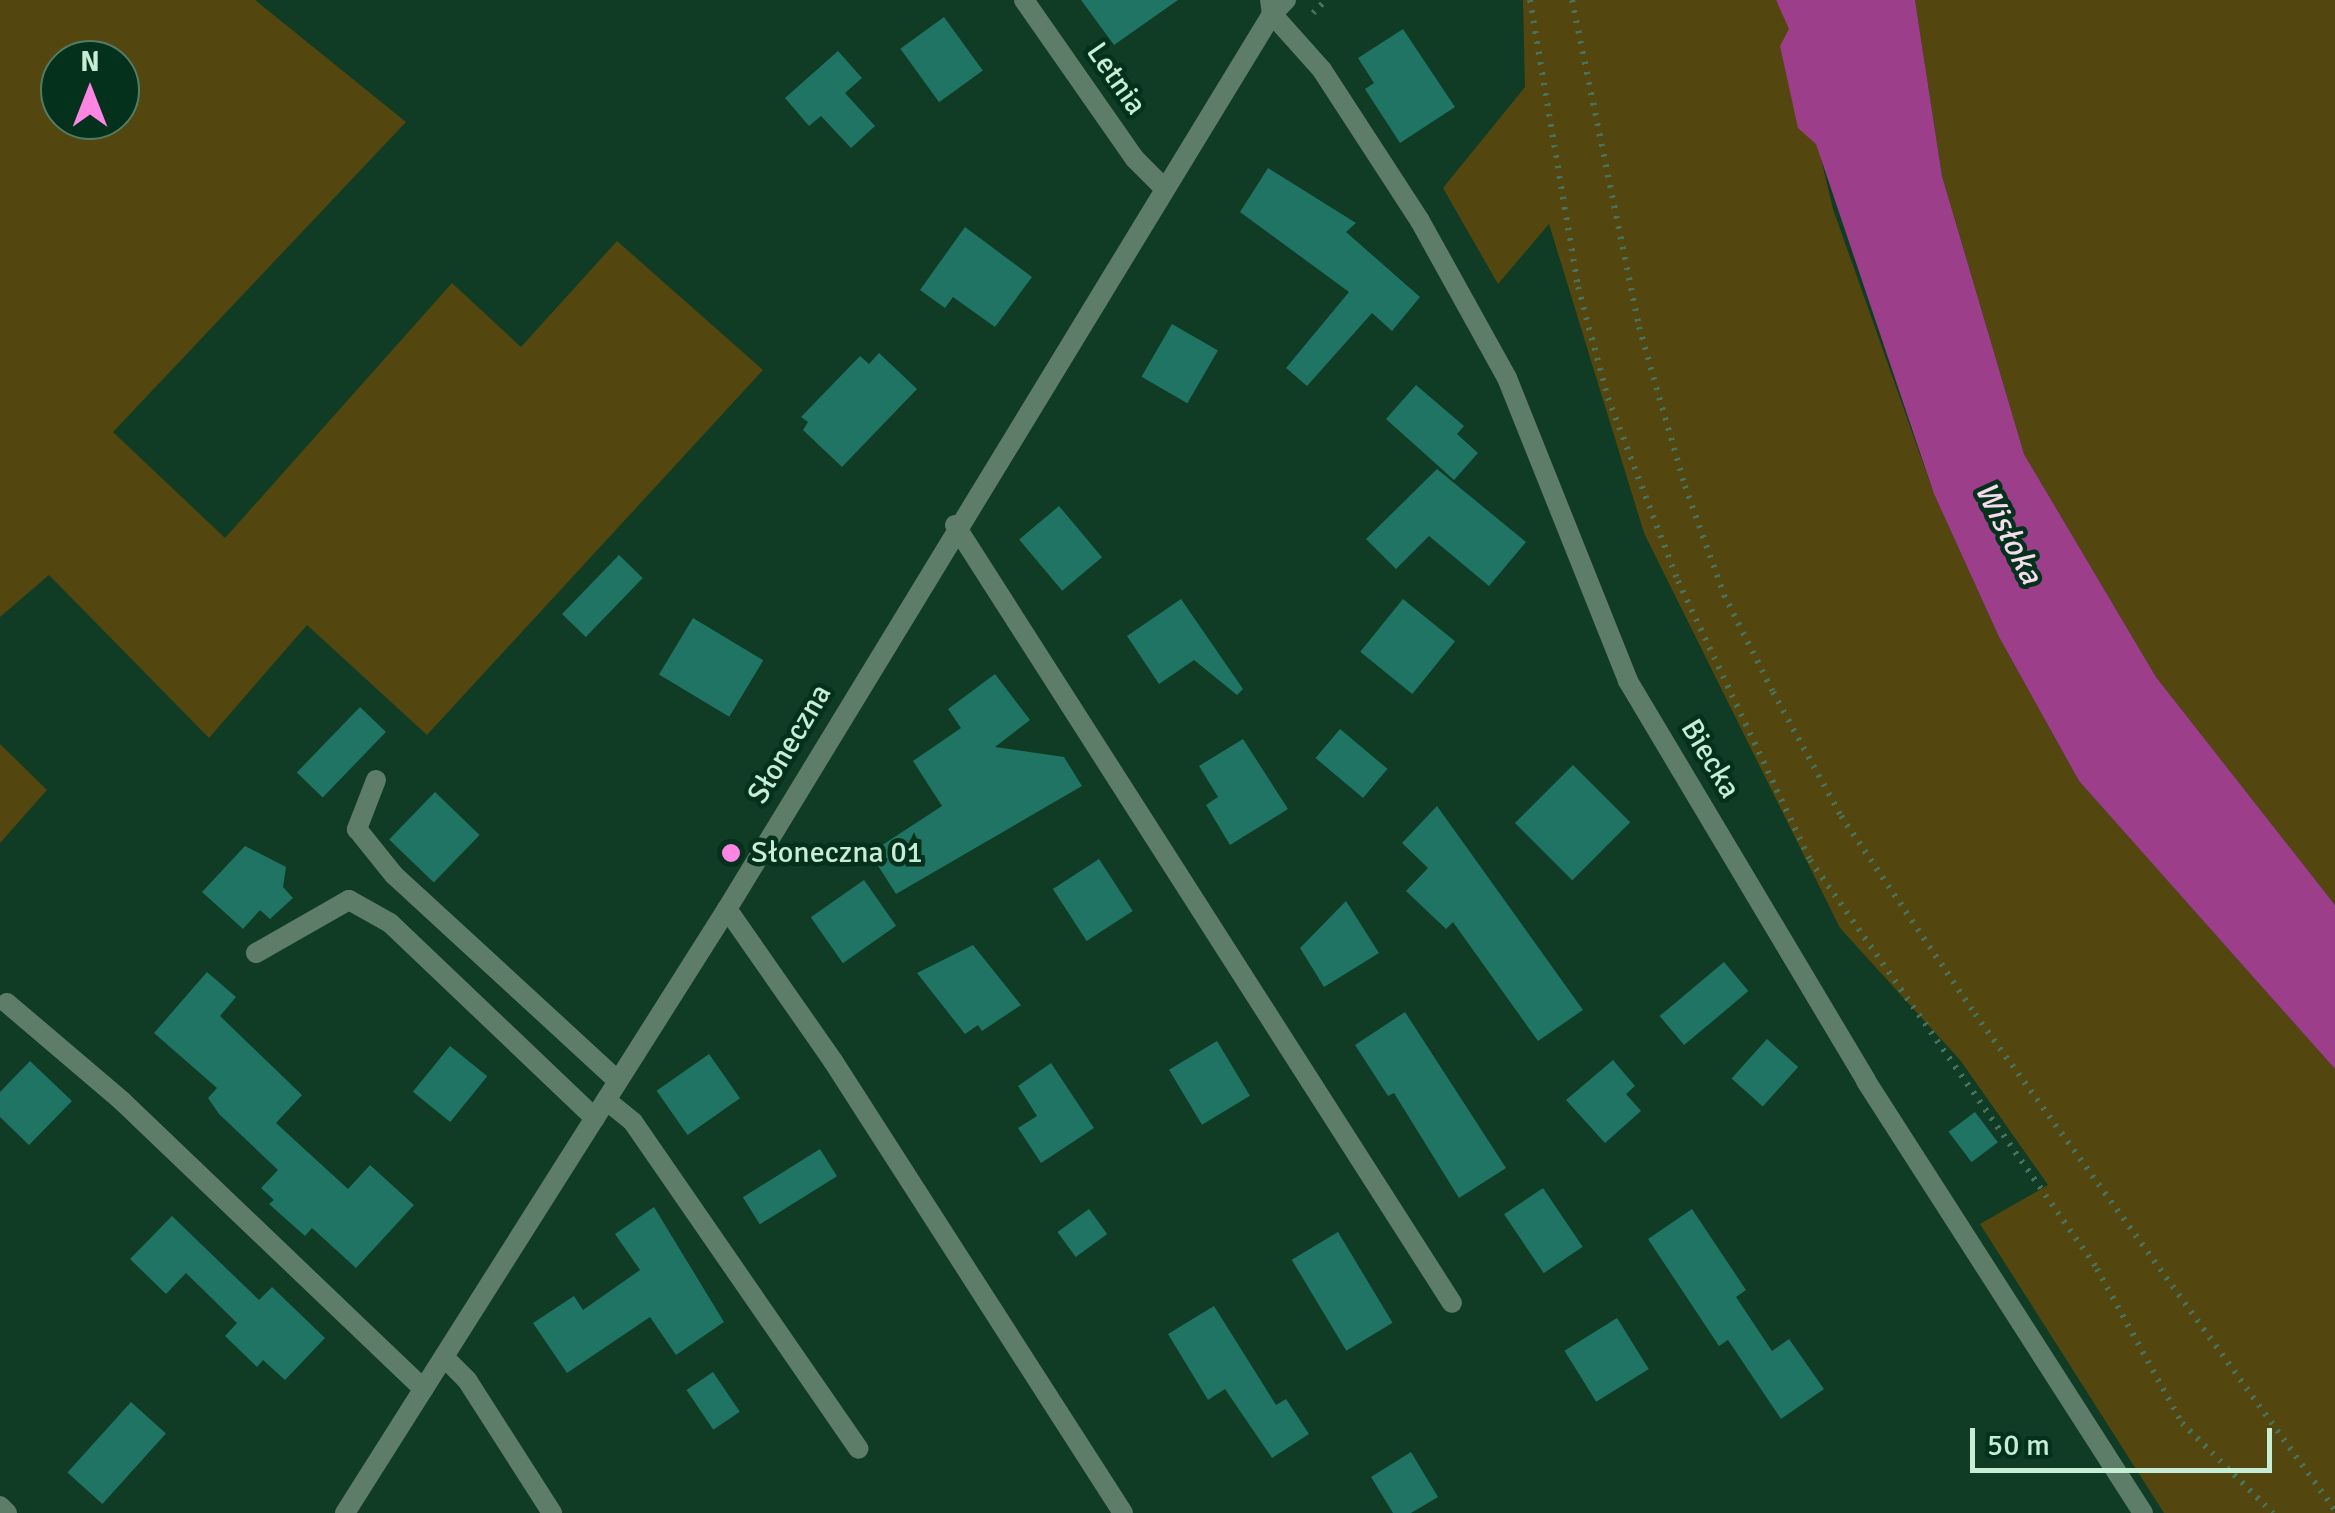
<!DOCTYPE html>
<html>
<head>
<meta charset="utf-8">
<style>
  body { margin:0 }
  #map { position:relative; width:2335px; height:1513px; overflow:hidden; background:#103b24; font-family:Signika,sans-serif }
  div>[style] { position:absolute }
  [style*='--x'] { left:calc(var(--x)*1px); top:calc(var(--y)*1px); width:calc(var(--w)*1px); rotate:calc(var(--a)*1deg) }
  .green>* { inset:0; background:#53470f }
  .water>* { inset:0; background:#9c3e89 }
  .building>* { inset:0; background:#1f7463; transform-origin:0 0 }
  .path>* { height:6px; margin-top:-3px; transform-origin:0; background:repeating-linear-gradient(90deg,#49725a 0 2.5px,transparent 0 10.5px) }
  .service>* { height:20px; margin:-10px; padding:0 10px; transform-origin:10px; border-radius:10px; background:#5e7d69 }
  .minor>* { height:20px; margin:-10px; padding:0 10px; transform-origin:10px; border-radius:10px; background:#5e7d69 }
  .dots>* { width:28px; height:28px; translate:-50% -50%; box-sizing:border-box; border:5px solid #04311b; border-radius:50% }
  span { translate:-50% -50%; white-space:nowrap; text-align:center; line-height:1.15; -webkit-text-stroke:9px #04311b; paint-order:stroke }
  .street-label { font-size:30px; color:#c7edd4 }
  .poi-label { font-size:30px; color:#c7edd4 }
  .left { translate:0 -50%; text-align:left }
  .water-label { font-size:32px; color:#f5dbed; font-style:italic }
  .north { position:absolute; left:40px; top:40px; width:100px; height:100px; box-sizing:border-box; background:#04311b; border:2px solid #527c65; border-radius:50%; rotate:0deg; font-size:28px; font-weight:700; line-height:40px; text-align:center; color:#c7edd4 }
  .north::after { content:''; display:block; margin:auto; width:35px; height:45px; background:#fd86e2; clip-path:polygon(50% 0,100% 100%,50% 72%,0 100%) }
  .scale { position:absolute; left:1970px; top:1428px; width:302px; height:45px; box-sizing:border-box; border:5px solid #c7edd4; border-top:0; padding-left:12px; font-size:30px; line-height:35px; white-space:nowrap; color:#c7edd4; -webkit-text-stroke:8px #04311b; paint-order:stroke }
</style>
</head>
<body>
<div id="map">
  <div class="green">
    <i style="clip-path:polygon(evenodd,0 0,255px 0,406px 122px,113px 432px,225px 538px,452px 283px,521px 347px,617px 241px,763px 370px,427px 735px,307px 625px,209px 738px,49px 575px,0 617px,0 0,60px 60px,120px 60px,120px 120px,60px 120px,60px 60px)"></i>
    <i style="clip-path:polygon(1523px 0,1776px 0,1790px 29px,1833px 209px,1934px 494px,1999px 637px,2079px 781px,2335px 1069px,2335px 1513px,2164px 1513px,1980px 1224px,2048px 1185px,1960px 1060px,1840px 928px,1644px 533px,1549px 224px,1498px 284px,1443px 188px,1525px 87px)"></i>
    <i style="clip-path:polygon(1915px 0,2335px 0,2335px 905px,2156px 677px,2024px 454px,1942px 176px)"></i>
    <i style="clip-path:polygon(0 744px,47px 790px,0 843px)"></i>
  </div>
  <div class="water">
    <i style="clip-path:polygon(1776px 0,1915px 0,1942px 176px,2024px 454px,2156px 677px,2335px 905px,2335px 1069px,2079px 781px,1999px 637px,1934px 494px,1816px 144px,1798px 128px,1780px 46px,1789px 29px)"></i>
  </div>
  <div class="building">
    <i style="clip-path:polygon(1081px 0,1178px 0,1114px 45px)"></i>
    <i style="left:944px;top:17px;width:66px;height:54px;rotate:54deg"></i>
    <i style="clip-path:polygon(1403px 29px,1455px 107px,1400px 143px,1365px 89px,1374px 83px,1358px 58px)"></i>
    <i style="clip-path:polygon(838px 51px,862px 78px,845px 93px,875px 126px,851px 148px,821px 116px,809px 126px,785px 98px)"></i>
    <i style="clip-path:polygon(1268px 168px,1356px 223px,1346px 232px,1420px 297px,1392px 331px,1372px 313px,1307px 386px,1286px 368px,1349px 292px,1240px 212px)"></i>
    <i style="clip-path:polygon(965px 227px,1032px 277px,995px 327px,953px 297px,945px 308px,920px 290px)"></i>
    <i style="left:1172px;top:324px;width:53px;height:61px;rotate:30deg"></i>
    <i style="clip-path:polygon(879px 353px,917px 389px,842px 467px,803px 430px,808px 422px,801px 417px,860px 356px,869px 364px)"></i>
    <i style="clip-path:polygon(1416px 385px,1464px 426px,1457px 434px,1478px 453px,1454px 480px,1386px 419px)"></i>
    <i style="clip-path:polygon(1437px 469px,1526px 542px,1489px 586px,1429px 536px,1396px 569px,1366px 539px)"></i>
    <i style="left:1059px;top:506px;width:67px;height:52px;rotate:50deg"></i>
    <i style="left:619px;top:555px;width:33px;height:82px;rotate:44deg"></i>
    <i style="clip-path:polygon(1181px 599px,1243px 689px,1237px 695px,1194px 660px,1159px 684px,1127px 636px)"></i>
    <i style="left:1403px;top:599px;width:67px;height:68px;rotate:39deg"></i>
    <i style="left:693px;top:618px;width:82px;height:66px;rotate:31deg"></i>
    <i style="clip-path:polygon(995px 674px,1030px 720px,995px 747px,1064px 757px,1082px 786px,896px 894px,870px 853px,942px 806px,913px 761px,961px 728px,948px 709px)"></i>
    <i style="left:360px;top:707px;width:36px;height:91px;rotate:44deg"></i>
    <i style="left:1340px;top:729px;width:62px;height:38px;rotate:40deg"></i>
    <i style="clip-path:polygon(1243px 739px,1288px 809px,1230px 845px,1206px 805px,1218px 797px,1199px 766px)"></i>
    <i style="left:1573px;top:765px;width:81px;height:82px;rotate:45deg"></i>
    <i style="left:435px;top:792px;width:62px;height:66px;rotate:44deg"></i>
    <i style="clip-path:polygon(1437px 806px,1583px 1010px,1538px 1041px,1453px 922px,1446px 929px,1406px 891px,1428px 868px,1402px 843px)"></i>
    <i style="clip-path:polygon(245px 846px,286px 867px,283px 887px,293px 898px,270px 919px,260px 910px,243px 929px,202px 892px)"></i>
    <i style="left:1099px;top:859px;width:62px;height:55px;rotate:57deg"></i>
    <i style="left:864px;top:880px;width:56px;height:65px;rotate:55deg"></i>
    <i style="clip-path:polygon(1346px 901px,1379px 953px,1324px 987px,1300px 948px)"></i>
    <i style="clip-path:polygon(973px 945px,1021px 1005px,982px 1031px,978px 1025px,965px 1034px,917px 973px)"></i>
    <i style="left:1724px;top:962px;width:38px;height:84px;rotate:50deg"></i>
    <i style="clip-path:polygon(207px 972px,236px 997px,220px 1016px,302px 1095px,276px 1123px,348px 1189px,370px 1165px,414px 1205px,356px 1268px,312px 1228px,305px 1236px,269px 1204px,274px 1200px,261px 1188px,278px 1170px,219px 1114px,208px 1098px,217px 1088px,154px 1033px)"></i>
    <i style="clip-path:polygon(1405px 1012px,1506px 1168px,1459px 1198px,1394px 1093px,1388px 1096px,1355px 1045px)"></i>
    <i style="left:1767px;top:1039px;width:42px;height:53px;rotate:42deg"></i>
    <i style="left:1217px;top:1041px;width:64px;height:56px;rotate:59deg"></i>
    <i style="left:450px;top:1046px;width:48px;height:59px;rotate:39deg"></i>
    <i style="left:709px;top:1054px;width:54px;height:64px;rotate:55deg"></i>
    <i style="clip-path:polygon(1613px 1060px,1635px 1086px,1626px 1094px,1641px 1111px,1605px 1143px,1566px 1100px)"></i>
    <i style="clip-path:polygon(30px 1061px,72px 1101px,29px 1145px,0 1117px,0 1092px)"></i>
    <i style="clip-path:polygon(1051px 1063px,1094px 1128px,1041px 1163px,1018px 1128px,1037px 1116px,1018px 1086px)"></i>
    <i style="left:1975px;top:1112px;width:38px;height:33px;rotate:53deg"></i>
    <i style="left:820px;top:1149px;width:32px;height:91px;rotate:58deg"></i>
    <i style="left:1543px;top:1188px;width:71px;height:47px;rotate:56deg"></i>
    <i style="clip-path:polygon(654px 1207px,724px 1322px,676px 1355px,650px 1317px,567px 1373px,533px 1323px,574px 1296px,583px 1310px,640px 1270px,615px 1234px)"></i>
    <i style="left:1089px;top:1209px;width:31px;height:39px;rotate:54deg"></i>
    <i style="clip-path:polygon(1692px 1209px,1746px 1290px,1736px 1297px,1772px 1351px,1789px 1339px,1824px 1389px,1781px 1419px,1728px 1340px,1719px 1346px,1648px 1239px)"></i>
    <i style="clip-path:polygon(172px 1216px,259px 1300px,272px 1287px,325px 1338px,285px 1380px,263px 1360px,257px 1367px,225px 1336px,237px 1323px,186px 1273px,166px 1294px,130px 1259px)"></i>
    <i style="left:1338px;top:1232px;width:106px;height:54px;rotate:59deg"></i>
    <i style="clip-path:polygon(1214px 1306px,1276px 1405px,1286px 1399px,1309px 1434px,1272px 1458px,1225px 1389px,1208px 1400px,1168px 1334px)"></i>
    <i style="left:1617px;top:1318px;width:60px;height:62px;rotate:58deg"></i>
    <i style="left:713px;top:1372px;width:48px;height:32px;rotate:56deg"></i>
    <i style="left:131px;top:1402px;width:47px;height:95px;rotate:42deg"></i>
    <i style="clip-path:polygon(1411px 1452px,1438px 1497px,1411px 1513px,1393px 1513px,1371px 1477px)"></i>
  </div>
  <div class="path">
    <i style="--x:1530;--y:0;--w:291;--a:80.5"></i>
    <i style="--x:1578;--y:287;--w:115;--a:74.9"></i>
    <i style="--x:1608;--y:398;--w:196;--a:69.1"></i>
    <i style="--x:1678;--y:581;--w:309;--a:64.7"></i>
    <i style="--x:1810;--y:860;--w:500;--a:54.9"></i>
    <i style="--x:2097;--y:1269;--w:176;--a:61.1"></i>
    <i style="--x:2182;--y:1423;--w:128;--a:44.7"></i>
    <i style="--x:1572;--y:0;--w:334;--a:78.4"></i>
    <i style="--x:1639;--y:327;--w:166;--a:73.9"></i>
    <i style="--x:1685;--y:486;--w:116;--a:70.3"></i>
    <i style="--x:1724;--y:595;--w:109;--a:63.2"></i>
    <i style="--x:1773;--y:692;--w:141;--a:61.3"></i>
    <i style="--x:1841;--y:816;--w:239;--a:55.9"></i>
    <i style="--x:1975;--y:1014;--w:613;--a:54.03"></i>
    <i style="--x:1313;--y:13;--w:18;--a:-45"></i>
  </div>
  <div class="service">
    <i style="--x:955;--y:525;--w:923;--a:57.43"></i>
    <i style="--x:376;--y:780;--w:53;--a:111.2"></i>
    <i style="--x:357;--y:829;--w:59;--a:51.2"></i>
    <i style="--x:394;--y:875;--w:304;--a:42.6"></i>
    <i style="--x:727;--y:909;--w:185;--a:55.1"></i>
    <i style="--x:833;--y:1061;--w:537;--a:57.32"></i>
    <i style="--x:256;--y:953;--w:107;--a:-29.7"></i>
    <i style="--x:349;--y:900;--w:47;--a:29.3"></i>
    <i style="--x:390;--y:923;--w:283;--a:43.6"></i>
    <i style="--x:7;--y:1003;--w:151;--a:40.4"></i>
    <i style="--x:122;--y:1101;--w:417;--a:43.7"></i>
    <i style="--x:606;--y:1100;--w:35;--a:39"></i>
    <i style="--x:633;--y:1122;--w:397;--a:55.4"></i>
    <i style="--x:444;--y:1357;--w:33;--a:45"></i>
    <i style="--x:467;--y:1380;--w:158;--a:57.4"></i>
    <i style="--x:0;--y:1506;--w:10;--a:45"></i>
  </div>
  <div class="minor">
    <i style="--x:1024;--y:0;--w:194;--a:55.1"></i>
    <i style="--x:1135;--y:159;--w:41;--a:45"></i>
    <i style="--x:1286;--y:0;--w:20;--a:135"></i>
    <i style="--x:1272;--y:14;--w:75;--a:48.2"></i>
    <i style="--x:1322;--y:70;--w:180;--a:57"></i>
    <i style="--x:1420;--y:221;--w:179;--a:61"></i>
    <i style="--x:1507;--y:378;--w:326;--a:68.2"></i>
    <i style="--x:1628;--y:681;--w:465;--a:59.2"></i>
    <i style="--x:1866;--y:1081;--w:513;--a:57.33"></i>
    <i style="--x:345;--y:1513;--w:715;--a:-57.69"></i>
    <i style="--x:727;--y:909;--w:1048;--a:-58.66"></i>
    <i style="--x:1272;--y:14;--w:14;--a:-98"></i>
  </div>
  <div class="dots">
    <i style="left:731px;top:853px;background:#fd86e2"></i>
  </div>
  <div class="street-label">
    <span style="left:1116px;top:79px;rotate:55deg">Letnia</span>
    <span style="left:790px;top:744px;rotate:-59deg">Słoneczna</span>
    <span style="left:1710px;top:759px;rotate:59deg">Biecka</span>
  </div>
  <div class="poi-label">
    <span class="left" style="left:751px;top:853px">Słoneczna 01</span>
  </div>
  <div class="water-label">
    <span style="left:2008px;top:533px;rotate:63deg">Wisłoka</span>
  </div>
  <div class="north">N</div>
  <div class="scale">50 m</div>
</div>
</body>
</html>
